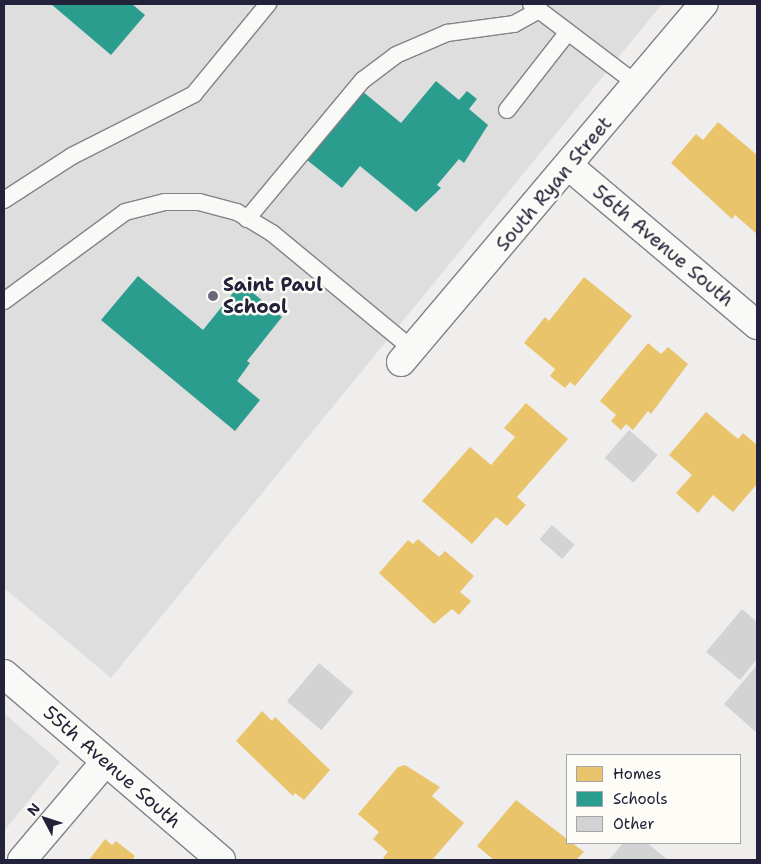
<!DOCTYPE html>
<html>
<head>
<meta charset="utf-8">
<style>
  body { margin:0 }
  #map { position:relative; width:761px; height:864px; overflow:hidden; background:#efeeed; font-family:"Shantell Sans",sans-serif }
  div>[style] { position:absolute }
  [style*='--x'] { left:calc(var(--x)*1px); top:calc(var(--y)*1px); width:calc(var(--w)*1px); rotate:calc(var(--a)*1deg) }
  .built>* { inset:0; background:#dfdede }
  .homes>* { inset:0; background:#e9c46a }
  .schools>* { inset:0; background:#2a9d8f }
  .building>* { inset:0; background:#d4d3d4; transform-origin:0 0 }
  .roads { filter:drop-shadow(1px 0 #838287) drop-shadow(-1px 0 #838287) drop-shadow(0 1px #838287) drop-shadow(0 -1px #838287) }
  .lane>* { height:16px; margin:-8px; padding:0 8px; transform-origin:8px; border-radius:8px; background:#f9f9f7 }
  .street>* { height:28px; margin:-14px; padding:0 14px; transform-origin:14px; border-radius:14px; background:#f9f9f7 }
  .dots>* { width:14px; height:14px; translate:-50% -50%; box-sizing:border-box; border:2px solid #fdfcf7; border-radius:50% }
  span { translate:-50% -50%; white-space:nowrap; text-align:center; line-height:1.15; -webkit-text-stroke:5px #fdfcf7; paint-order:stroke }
  .street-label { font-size:19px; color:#22223b }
  .poi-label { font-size:19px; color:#22223b; font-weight:700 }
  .left { translate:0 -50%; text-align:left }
  .frame { position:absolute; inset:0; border:5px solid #22223b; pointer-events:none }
  .legend { position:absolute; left:566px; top:754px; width:175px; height:90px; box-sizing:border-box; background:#fdfcf7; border:1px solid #a5a5ac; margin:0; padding:6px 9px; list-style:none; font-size:15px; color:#22223b }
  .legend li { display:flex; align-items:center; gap:10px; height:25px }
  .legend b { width:25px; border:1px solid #a5a5ac }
  .north { position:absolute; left:20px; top:794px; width:50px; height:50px; -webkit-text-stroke:4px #fdfcf7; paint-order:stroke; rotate:310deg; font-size:14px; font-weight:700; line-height:20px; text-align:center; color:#22223b }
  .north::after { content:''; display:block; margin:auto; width:18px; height:22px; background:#22223b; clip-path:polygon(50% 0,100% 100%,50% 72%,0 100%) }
</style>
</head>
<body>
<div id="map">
  <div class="built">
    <i style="clip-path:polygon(4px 4px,662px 4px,111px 678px,4px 588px)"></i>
    <i style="clip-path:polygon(4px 713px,60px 762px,4px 831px)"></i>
  </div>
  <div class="homes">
    <i style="clip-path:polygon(718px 122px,757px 155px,757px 234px,735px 215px,732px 219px,671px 163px,696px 134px,703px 140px)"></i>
    <i style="clip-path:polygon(584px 277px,632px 316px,575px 386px,570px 382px,565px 388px,550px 376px,555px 369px,524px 343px,545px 317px,549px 321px)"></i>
    <i style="clip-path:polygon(648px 343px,661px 354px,668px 347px,688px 364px,651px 414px,648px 411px,633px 430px,626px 424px,621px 430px,611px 421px,616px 415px,600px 401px)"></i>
    <i style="clip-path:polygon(526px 403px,568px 439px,517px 497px,526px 505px,507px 526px,496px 517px,472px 544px,422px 501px,470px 447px,491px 465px,515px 437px,504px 428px)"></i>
    <i style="clip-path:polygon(706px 412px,738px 439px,743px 433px,757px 445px,757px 484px,733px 512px,713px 495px,698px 513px,676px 493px,692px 475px,669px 455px)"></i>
    <i style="clip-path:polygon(418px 539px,439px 557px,445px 551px,474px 576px,460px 592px,471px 601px,459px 615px,452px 609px,434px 624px,379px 573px,408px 540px,413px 544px)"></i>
    <i style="clip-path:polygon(262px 711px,272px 721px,275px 717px,330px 770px,304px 800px,295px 793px,293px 796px,236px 741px)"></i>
    <i style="clip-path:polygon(405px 765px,440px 787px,432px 796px,464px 823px,432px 860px,386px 860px,383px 858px,388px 852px,373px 839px,379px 832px,358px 814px,398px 767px)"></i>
    <i style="clip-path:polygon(516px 800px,584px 852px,576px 860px,494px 860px,477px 846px)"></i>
    <i style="clip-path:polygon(105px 839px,112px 845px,116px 841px,135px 856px,132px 860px,89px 860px)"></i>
  </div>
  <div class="schools">
    <i style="clip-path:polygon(51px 4px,132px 4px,145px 15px,111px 55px)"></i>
    <i style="clip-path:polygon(436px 81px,459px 100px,467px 91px,477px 99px,469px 109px,488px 125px,464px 163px,459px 159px,437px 185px,441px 188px,416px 212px,360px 166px,342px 188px,307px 160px,362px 91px,401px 123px)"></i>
    <i style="clip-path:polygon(138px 276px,203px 330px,241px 283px,282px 317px,247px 361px,250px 363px,237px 381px,260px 400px,235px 431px,101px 320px)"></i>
  </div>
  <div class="building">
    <i style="left:629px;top:430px;width:38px;height:37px;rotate:41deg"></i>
    <i style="left:552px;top:525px;width:30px;height:19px;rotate:41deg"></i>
    <i style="clip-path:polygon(742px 609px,757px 622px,757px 659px,740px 680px,706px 652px)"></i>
    <i style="left:319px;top:663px;width:45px;height:50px;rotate:40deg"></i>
    <i style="clip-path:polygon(757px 665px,757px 733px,724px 704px)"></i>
    <i style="clip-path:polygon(623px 843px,647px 843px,668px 860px,609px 860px)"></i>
  </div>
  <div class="roads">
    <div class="lane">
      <i style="--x:531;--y:4;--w:134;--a:37.1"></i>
      <i style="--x:507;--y:110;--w:99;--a:-52"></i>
      <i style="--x:4;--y:200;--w:81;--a:-32.9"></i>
      <i style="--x:72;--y:156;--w:137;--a:-26.9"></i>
      <i style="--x:194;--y:94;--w:117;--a:-50.6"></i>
      <i style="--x:247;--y:219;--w:181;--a:-50.2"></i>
      <i style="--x:363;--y:80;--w:41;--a:-37.1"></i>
      <i style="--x:396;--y:55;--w:56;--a:-23.3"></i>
      <i style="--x:447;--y:33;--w:68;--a:-7.7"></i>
      <i style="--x:514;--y:24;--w:29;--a:-29"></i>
      <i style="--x:4;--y:301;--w:150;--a:-36.3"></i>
      <i style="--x:125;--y:212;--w:41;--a:-14"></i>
      <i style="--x:165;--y:202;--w:34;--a:0"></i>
      <i style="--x:199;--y:202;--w:39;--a:15"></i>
      <i style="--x:237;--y:212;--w:41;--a:31"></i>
      <i style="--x:272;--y:233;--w:182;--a:39.6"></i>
    </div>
    <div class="street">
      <i style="--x:570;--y:167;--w:245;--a:40.2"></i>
      <i style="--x:401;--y:362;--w:469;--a:-49.8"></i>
      <i style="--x:4;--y:674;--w:286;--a:40.6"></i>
      <i style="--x:22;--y:860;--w:128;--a:-49.7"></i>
    </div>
  </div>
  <div class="dots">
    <i style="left:213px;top:296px;background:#6a6979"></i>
  </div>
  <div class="street-label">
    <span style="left:554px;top:184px;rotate:-50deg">South Ryan Street</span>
    <span style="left:663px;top:246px;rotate:40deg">56th Avenue South</span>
    <span style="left:112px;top:767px;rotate:41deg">55th Avenue South</span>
  </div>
  <div class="poi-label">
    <span class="left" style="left:223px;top:296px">Saint Paul<br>School</span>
  </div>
  <div class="frame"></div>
  <ul class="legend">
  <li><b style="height:14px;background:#e9c46a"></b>Homes</li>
  <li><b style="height:14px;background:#2a9d8f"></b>Schools</li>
  <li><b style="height:14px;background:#d4d3d4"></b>Other</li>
  </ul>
  <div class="north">N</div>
</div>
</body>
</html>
